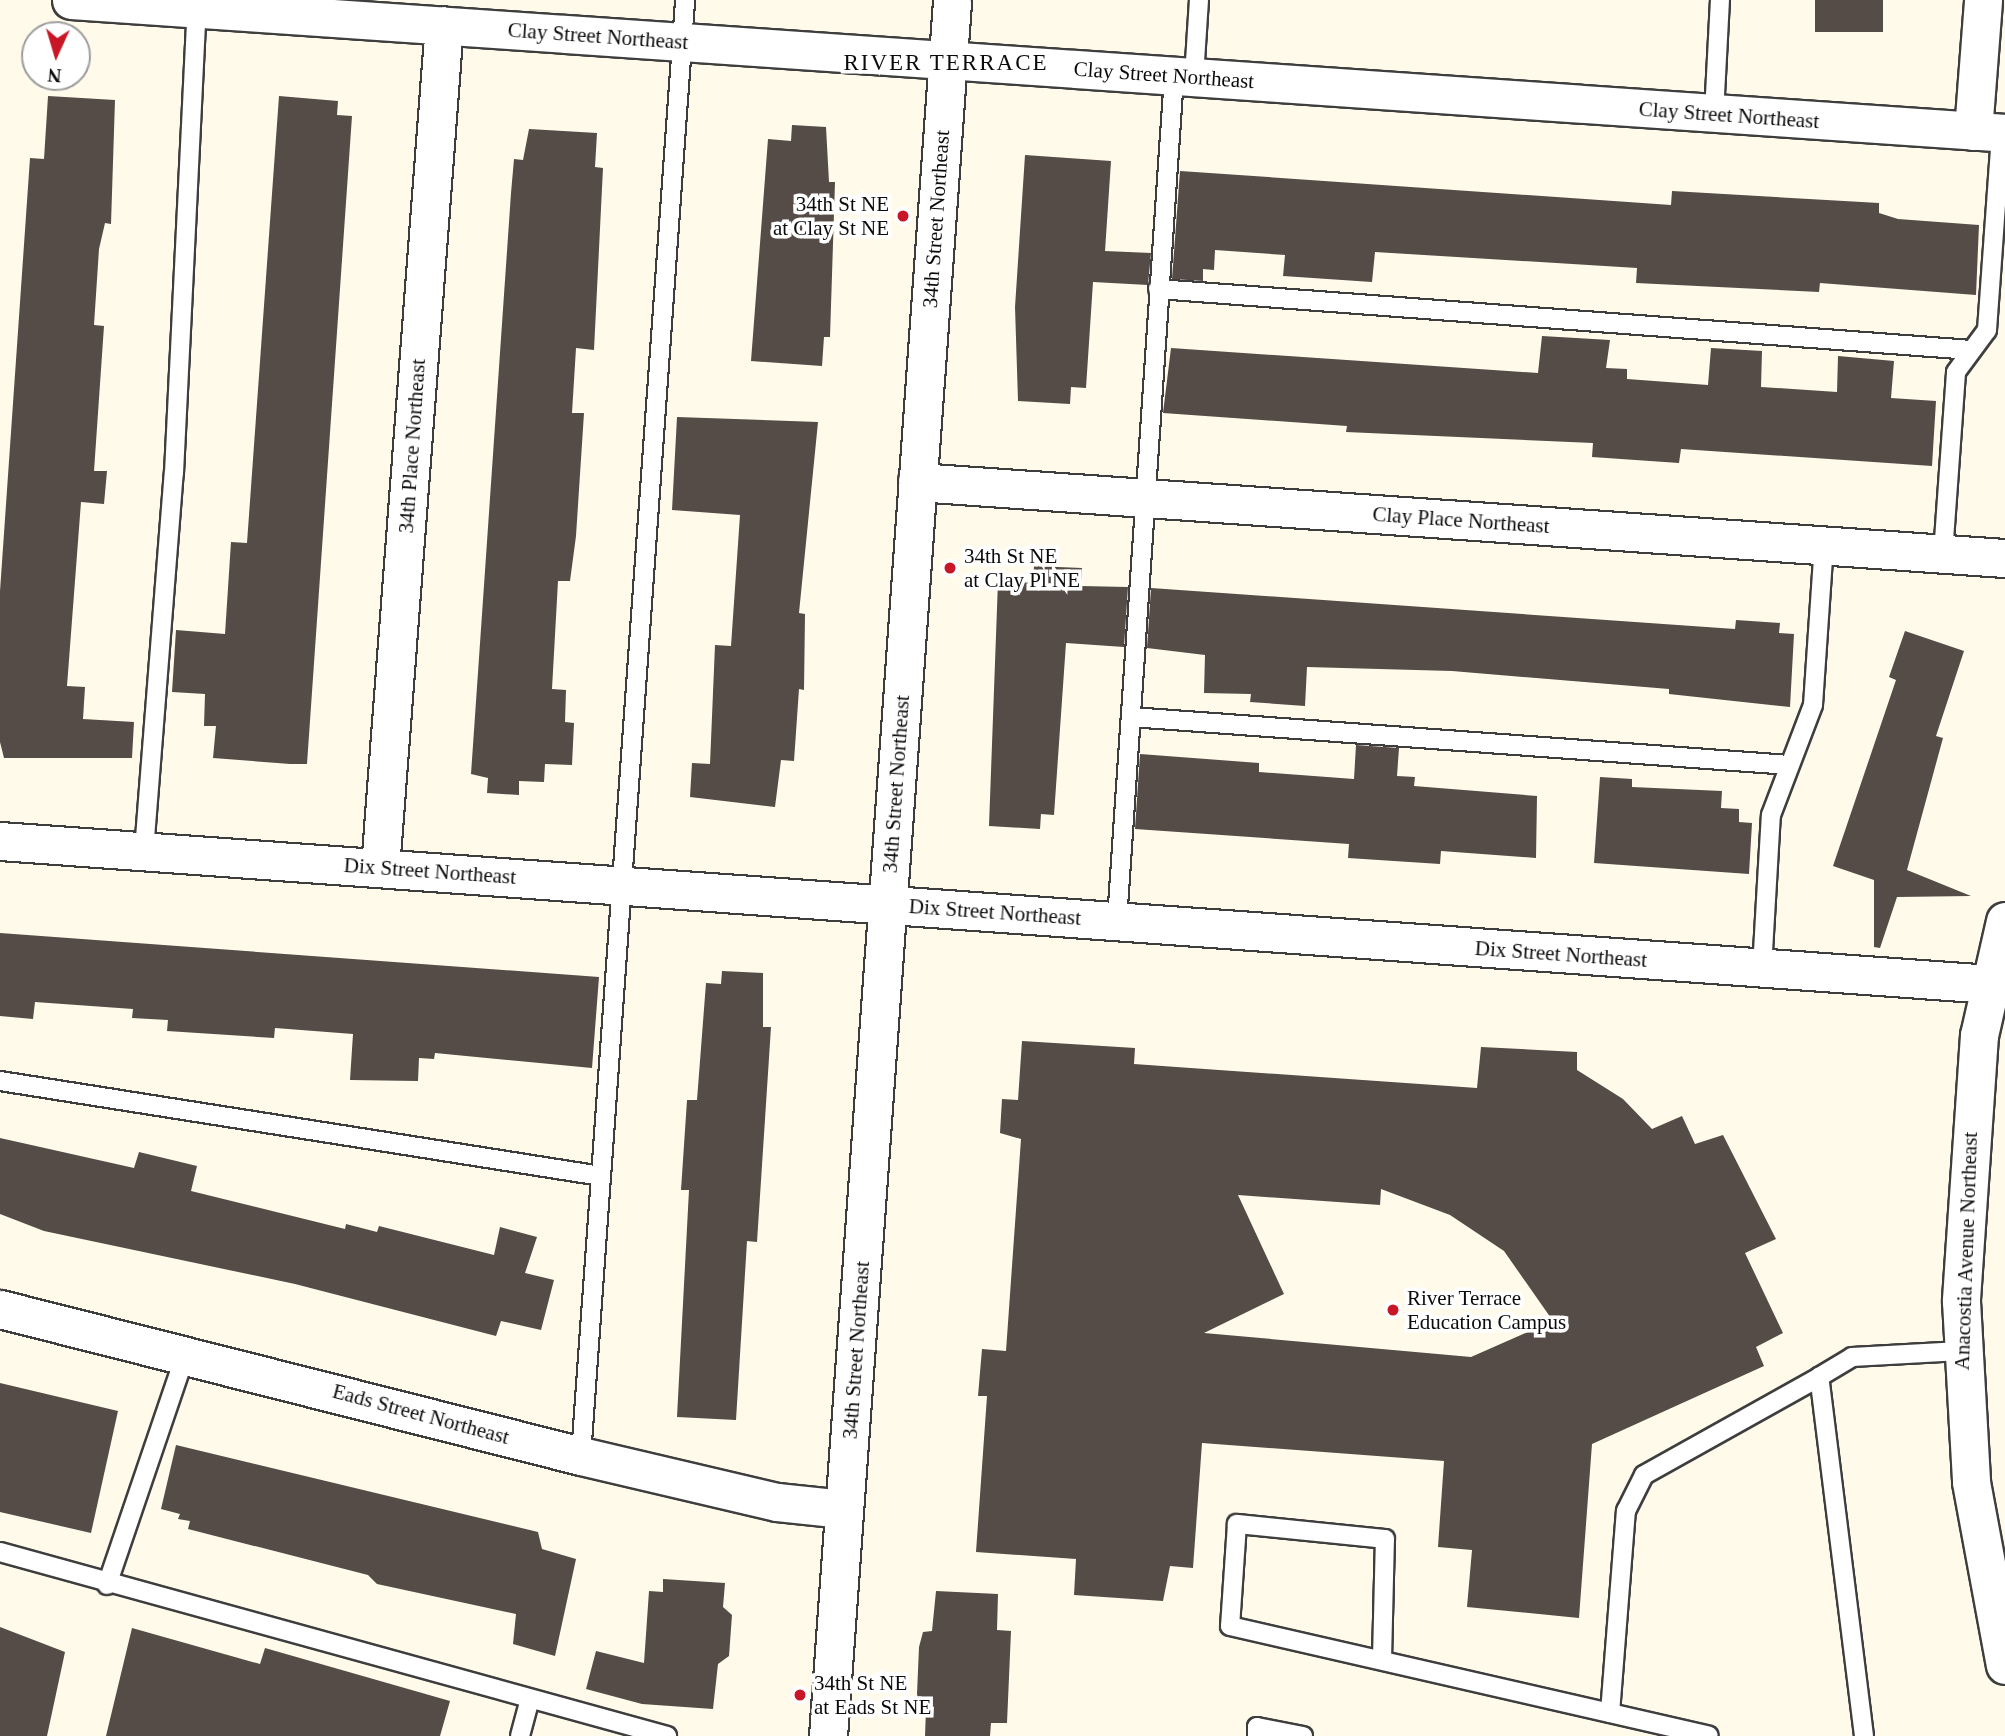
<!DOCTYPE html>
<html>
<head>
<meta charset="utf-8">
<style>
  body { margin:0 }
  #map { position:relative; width:2005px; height:1736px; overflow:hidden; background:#fffaea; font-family:Georgia,serif }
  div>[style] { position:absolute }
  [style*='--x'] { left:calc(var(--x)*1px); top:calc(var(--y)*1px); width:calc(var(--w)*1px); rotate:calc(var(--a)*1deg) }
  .building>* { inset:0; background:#554b47; transform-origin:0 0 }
  .roads { filter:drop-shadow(2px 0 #3e3e3e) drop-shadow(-2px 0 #3e3e3e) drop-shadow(0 2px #3e3e3e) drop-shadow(0 -2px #3e3e3e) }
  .lane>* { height:18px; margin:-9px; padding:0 9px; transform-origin:9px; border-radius:9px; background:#fff }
  .street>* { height:37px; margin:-18.5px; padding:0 18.5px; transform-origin:18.5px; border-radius:18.5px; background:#fff }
  .dots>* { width:19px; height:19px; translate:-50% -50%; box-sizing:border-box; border:4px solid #fff; border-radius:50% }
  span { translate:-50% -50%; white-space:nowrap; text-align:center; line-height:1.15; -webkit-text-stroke:7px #fff; paint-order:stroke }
  .street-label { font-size:21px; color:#0b0b0b }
  .poi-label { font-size:21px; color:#0b0b0b }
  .right { translate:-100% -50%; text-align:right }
  .left { translate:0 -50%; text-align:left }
  .neighbourhood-label { font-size:23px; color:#0b0b0b; letter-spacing:2px }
  .north { position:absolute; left:21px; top:21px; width:70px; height:70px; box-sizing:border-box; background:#fff; border:2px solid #9d9d9d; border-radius:50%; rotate:184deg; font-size:19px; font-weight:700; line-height:28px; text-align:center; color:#0b0b0b }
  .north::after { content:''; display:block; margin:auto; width:24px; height:32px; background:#c91627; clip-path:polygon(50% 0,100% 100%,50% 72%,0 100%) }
</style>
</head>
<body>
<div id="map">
  <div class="building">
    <i style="left:1815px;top:0;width:68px;height:32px"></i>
    <i style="clip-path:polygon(48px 96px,115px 100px,111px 224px,105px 223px,99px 249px,94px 325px,104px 326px,94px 471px,107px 471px,104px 504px,81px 502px,67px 686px,85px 687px,83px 719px,134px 722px,132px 758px,4px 758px,0 742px,0 591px,30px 158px,44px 159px)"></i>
    <i style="clip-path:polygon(279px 96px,338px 101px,337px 115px,352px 116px,307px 764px,290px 764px,213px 758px,216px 726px,204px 726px,205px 694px,172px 692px,176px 630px,225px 634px,231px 542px,247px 543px)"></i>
    <i style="clip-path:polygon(792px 125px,826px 127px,829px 182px,835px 182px,830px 337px,824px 337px,822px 366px,751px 361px,768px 139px,791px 141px)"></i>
    <i style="clip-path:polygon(529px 129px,597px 133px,595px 167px,603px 168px,594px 350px,576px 348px,572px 413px,584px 413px,576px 536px,570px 581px,558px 581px,552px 689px,566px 690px,565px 722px,574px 723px,572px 765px,545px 764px,544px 782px,519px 781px,519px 795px,487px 793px,488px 778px,471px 774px,511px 193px,514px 159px,523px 160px)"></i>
    <i style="clip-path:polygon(1025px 155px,1111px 161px,1105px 251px,1151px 253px,1148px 285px,1093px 282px,1086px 388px,1071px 387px,1070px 404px,1018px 401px,1015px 307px)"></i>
    <i style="clip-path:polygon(1180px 171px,1671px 205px,1672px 191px,1879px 203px,1879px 213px,1898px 219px,1979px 225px,1976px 295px,1820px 283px,1819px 292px,1636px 283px,1637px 268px,1375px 252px,1372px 282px,1283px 276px,1285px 255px,1215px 250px,1214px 270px,1203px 269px,1203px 281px,1172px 279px)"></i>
    <i style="clip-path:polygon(1542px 336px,1610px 340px,1606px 368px,1627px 369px,1627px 379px,1708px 385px,1711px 348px,1762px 351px,1761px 387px,1837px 392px,1838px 356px,1894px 361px,1891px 398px,1936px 401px,1932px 466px,1681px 449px,1679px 463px,1592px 457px,1593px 443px,1346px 432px,1347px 426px,1163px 413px,1171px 348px,1538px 373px)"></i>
    <i style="clip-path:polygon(677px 417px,818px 422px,799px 613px,805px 614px,804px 690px,799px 689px,794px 761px,781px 760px,775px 807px,690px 797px,692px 763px,710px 764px,715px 645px,731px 646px,740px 515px,672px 510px)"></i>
    <i style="clip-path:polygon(1034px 566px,1082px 568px,1081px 586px,1128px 587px,1124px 647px,1066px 643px,1054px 815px,1041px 814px,1040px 829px,989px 826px,998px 581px,1033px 583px)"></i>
    <i style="clip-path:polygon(1151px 588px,1735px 629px,1736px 620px,1780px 623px,1779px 633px,1794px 634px,1790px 707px,1669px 694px,1669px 689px,1452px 671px,1307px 667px,1305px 706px,1250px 702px,1251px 694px,1204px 693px,1205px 655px,1147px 648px)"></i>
    <i style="clip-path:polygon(1905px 631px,1964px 651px,1936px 736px,1943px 738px,1907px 870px,1971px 896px,1897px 897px,1880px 948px,1874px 947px,1874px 880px,1833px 866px,1896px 680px,1889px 677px)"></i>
    <i style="clip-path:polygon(1356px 745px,1399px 748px,1397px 776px,1415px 777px,1414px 786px,1537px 796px,1536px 858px,1441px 851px,1440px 864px,1348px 858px,1349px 844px,1135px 829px,1140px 754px,1259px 763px,1259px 772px,1354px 779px)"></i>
    <i style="clip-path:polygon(1600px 777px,1632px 779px,1632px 787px,1722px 791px,1721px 808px,1739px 809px,1739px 822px,1752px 823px,1749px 874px,1594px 863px)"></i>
    <i style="clip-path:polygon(0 933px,599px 977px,592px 1068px,435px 1053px,434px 1059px,419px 1058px,418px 1081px,350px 1080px,353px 1034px,275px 1028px,274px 1038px,167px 1031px,168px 1020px,132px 1018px,133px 1009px,35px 1002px,33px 1019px,0 1016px)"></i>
    <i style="clip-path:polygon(722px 971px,763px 973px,763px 1027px,771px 1027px,757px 1242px,747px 1241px,736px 1420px,677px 1417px,689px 1190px,681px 1190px,687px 1100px,697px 1100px,706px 983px,721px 984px)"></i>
    <i style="clip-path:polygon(evenodd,1022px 1041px,1135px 1048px,1134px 1064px,1477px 1088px,1481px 1047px,1577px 1052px,1577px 1070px,1623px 1099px,1652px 1129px,1682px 1116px,1695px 1144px,1723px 1135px,1776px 1239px,1745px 1253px,1783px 1333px,1756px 1347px,1764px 1366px,1592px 1444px,1579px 1618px,1467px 1607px,1472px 1550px,1438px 1547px,1444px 1461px,1202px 1443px,1193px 1568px,1170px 1566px,1163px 1601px,1074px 1595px,1076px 1559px,976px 1552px,987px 1396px,978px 1396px,982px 1349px,1006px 1351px,1021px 1139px,1000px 1133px,1002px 1099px,1018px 1100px,1022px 1041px,1381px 1189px,1450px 1215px,1504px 1251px,1553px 1321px,1471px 1357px,1204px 1333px,1284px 1294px,1238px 1195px,1380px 1205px,1381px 1189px)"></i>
    <i style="clip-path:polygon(0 1138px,134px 1168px,139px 1152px,197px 1166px,191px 1191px,345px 1229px,346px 1224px,377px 1232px,379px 1226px,494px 1255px,500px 1227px,537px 1237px,525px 1273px,554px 1280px,541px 1330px,501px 1321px,496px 1336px,295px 1284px,44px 1231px,0 1214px)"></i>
    <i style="clip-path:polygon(0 1383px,118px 1411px,91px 1533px,0 1512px)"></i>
    <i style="clip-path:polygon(176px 1445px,538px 1532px,542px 1549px,576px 1559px,555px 1656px,513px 1644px,516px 1614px,377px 1584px,368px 1575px,188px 1529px,190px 1521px,178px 1519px,180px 1514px,161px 1509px)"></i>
    <i style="clip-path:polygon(663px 1579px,725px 1583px,723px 1607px,732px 1615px,729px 1656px,718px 1664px,713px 1709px,642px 1704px,586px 1689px,596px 1651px,644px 1663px,649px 1591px,663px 1592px)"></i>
    <i style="clip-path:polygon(936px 1591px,998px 1594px,997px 1630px,1011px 1631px,1007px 1723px,991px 1723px,990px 1736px,925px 1736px,926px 1709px,920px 1709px,917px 1694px,919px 1647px,923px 1632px,932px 1631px)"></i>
    <i style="clip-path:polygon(0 1627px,65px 1652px,47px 1736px,0 1736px)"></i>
    <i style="clip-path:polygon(132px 1628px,260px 1664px,265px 1648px,450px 1701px,440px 1736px,106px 1736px)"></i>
  </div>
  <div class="roads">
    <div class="lane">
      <i style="--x:1194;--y:77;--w:77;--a:-86.3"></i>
      <i style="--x:1714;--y:114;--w:114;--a:-87"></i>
      <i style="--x:1158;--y:289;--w:815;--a:4.29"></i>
      <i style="--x:1943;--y:554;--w:182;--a:-85.9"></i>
      <i style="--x:1956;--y:372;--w:52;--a:-53.6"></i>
      <i style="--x:1987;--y:330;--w:197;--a:-85.9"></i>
      <i style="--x:1131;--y:717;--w:660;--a:4.17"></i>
      <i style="--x:144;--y:851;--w:379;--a:-85.5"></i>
      <i style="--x:174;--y:473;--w:466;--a:-87.2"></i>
      <i style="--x:1117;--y:921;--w:847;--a:-86.14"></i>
      <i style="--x:1762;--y:969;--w:154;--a:-86.7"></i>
      <i style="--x:1771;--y:815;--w:118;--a:-69.1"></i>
      <i style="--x:1813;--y:705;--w:160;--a:-86.1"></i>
      <i style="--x:0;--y:1081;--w:608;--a:8.98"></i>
      <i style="--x:581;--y:1456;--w:1460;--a:-85.91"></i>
      <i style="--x:0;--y:1552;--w:692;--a:15.42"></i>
      <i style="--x:107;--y:1585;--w:245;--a:-71.2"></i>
      <i style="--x:1382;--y:1659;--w:120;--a:-88.6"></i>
      <i style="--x:1385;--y:1539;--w:149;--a:-174.2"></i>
      <i style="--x:1237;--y:1524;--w:102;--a:93.9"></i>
      <i style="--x:1230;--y:1626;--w:491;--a:12.9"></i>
      <i style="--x:1610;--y:1713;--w:203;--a:-85.5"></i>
      <i style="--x:1626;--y:1511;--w:40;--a:-63.4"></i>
      <i style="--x:1644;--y:1475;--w:201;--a:-29.2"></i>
      <i style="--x:520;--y:1736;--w:38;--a:-75"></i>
      <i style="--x:1257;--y:1736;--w:9;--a:-90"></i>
      <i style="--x:1257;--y:1727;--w:47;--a:11.1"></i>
      <i style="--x:1864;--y:1736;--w:362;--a:-97.1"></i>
      <i style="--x:1819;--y:1377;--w:39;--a:-31"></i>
      <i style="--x:1852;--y:1357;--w:109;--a:-3.2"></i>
    </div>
    <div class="street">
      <i style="--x:71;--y:0;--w:1939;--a:3.93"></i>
      <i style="--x:1973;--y:131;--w:131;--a:-85.6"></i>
      <i style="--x:917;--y:482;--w:1091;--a:4"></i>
      <i style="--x:0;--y:841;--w:1995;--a:4.11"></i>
      <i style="--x:380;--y:868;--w:845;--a:-85.66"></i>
      <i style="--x:2005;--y:921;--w:117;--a:102.8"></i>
      <i style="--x:1979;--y:1035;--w:267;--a:93.9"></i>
      <i style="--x:1961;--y:1301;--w:181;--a:86.8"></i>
      <i style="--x:1971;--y:1482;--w:186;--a:79.5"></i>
      <i style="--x:0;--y:1309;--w:599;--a:14.2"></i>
      <i style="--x:581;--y:1456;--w:201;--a:13.2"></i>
      <i style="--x:777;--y:1502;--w:67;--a:6"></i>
      <i style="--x:828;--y:1736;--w:1740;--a:-85.91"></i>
    </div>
  </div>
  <div class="dots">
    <i style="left:903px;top:216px;background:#c91627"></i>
    <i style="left:950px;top:568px;background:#c91627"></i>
    <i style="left:1393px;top:1310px;background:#c91627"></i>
    <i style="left:800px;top:1695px;background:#c91627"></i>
  </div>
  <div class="street-label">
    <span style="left:598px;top:36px;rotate:4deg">Clay Street Northeast</span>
    <span style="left:1164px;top:75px;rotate:4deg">Clay Street Northeast</span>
    <span style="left:1729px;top:115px;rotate:4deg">Clay Street Northeast</span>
    <span style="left:936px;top:219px;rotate:-86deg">34th Street Northeast</span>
    <span style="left:412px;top:446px;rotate:-86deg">34th Place Northeast</span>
    <span style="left:1461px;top:520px;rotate:4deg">Clay Place Northeast</span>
    <span style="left:896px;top:784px;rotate:-86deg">34th Street Northeast</span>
    <span style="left:430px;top:871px;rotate:4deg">Dix Street Northeast</span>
    <span style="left:995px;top:912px;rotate:4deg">Dix Street Northeast</span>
    <span style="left:1561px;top:954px;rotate:4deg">Dix Street Northeast</span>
    <span style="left:1966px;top:1251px;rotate:-88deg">Anacostia Avenue Northeast</span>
    <span style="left:856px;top:1350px;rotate:-86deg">34th Street Northeast</span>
    <span style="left:421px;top:1414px;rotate:15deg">Eads Street Northeast</span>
  </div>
  <div class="poi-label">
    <span class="right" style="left:889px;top:216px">34th St NE<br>at Clay St NE</span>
    <span class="left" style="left:964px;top:568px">34th St NE<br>at Clay Pl NE</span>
    <span class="left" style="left:1407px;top:1310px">River Terrace<br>Education Campus</span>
    <span class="left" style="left:814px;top:1695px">34th St NE<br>at Eads St NE</span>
  </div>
  <div class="neighbourhood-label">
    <span style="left:946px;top:63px">RIVER TERRACE</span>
  </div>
  <div class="north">N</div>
</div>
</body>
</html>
